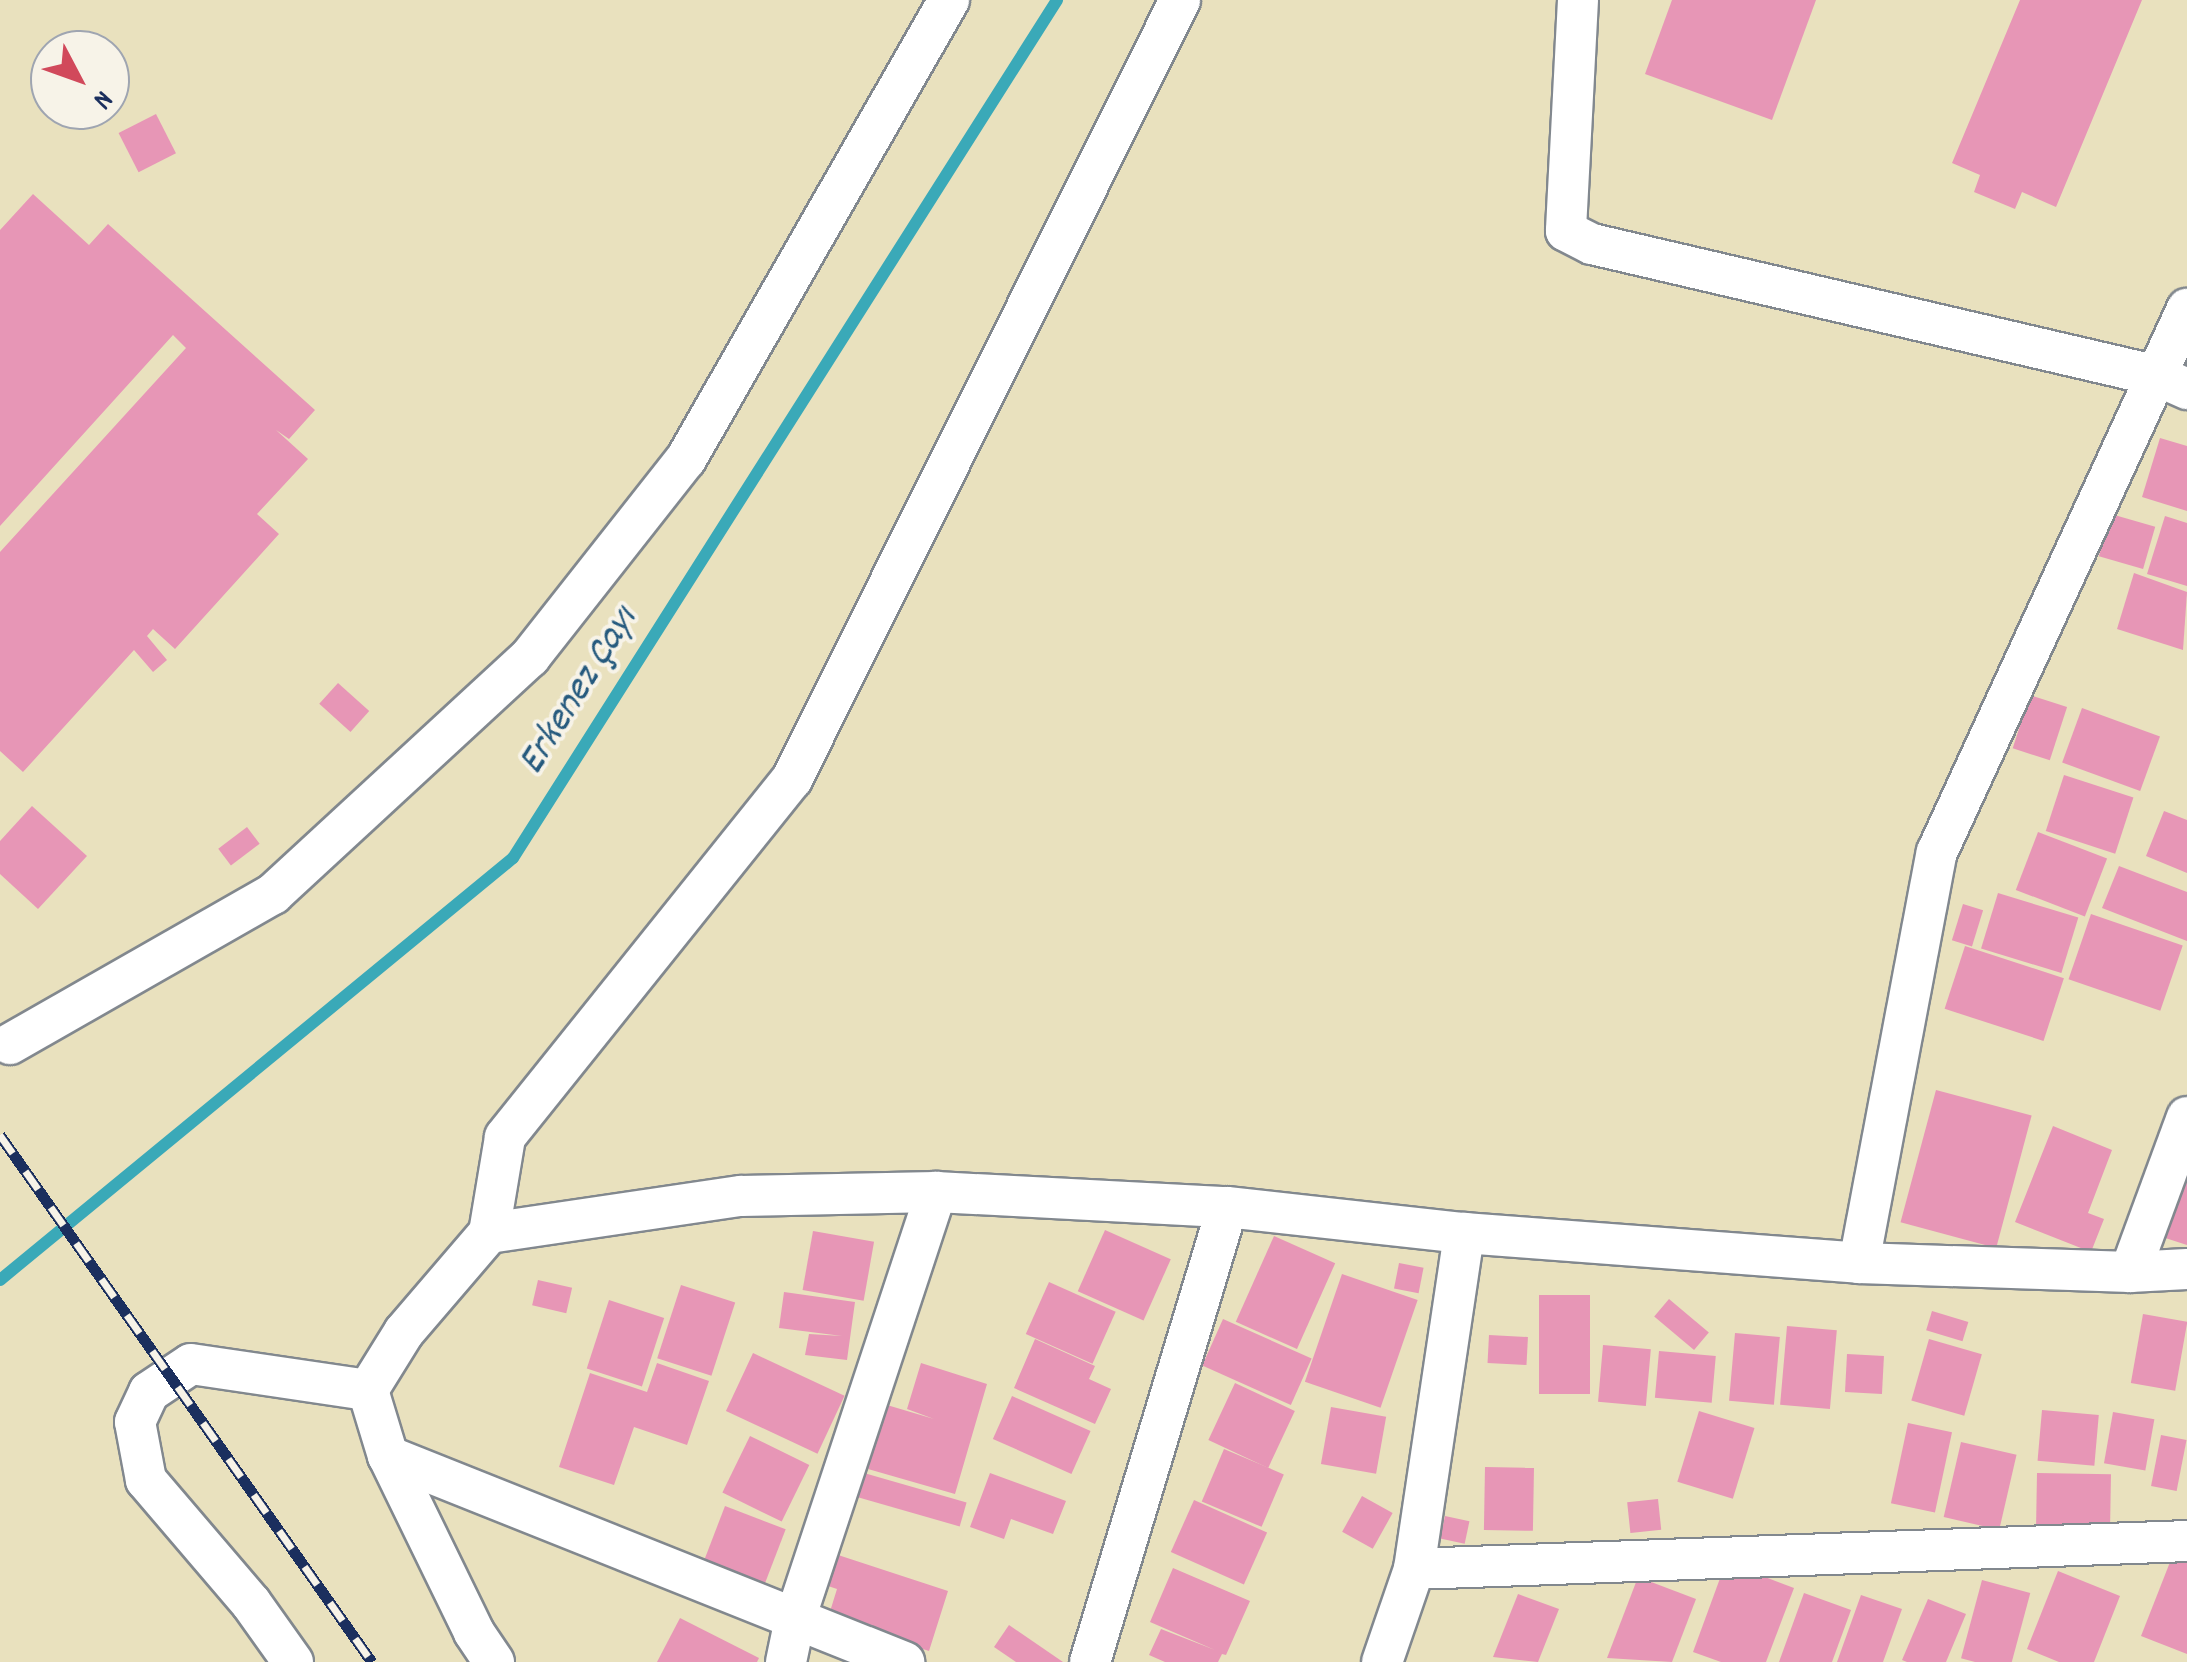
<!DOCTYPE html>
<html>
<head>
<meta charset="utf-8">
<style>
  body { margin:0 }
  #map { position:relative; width:2187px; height:1662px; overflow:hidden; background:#e9e1be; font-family:Dekko,sans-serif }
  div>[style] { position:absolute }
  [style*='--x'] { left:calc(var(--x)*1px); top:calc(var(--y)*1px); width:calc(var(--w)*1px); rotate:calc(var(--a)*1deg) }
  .stream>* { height:12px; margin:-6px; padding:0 6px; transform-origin:6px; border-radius:6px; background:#3aa9b8 }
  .building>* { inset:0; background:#e796b6; transform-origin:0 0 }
  .roads { filter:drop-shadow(2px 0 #82888e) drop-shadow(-2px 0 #82888e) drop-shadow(0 2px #82888e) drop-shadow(0 -2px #82888e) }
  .minor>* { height:40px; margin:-20px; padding:0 20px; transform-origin:20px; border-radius:20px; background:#fff }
  .rail>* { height:11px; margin-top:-5.5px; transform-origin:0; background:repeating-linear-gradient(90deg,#f7f3e8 0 22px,#1b2f5e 0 44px); box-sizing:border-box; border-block:2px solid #1b2f5e }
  span { translate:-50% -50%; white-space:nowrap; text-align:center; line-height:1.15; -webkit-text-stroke:8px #f7f3e8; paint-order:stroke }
  .water-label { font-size:40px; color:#265a7e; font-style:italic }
  .north { position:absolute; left:30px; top:30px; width:100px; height:100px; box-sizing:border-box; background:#f7f3e8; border:2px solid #9fa5b1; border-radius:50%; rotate:131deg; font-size:28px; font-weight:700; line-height:40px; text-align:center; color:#1b2f5e }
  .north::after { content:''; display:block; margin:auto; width:35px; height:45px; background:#d1495b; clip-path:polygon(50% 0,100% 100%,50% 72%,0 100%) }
</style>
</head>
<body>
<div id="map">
  <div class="stream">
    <i style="--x:0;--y:1280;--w:664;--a:-39.44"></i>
    <i style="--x:513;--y:858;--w:1016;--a:-57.62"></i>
  </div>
  <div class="building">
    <i style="clip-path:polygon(1672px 0,1816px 0,1772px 120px,1645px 74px)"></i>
    <i style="clip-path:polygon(2020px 0,2142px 0,2056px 207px,2022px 192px,2015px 209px,1974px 192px,1980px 175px,1952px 163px)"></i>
    <i style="left:156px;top:114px;width:44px;height:42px;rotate:63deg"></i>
    <i style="clip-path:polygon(33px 194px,89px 245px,108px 224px,315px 410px,289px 439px,276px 430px,308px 459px,257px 514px,279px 534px,175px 649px,153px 629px,147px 636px,167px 660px,153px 672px,134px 650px,23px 772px,0 751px,0 552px,186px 348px,173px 335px,0 526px,0 230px)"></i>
    <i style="clip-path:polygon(2160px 438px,2187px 446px,2187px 511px,2142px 497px)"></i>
    <i style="left:2111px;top:514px;width:46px;height:44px;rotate:16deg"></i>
    <i style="clip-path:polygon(2165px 516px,2187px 523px,2187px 586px,2147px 574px)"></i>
    <i style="clip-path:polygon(2134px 573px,2187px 592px,2183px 650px,2117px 629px)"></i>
    <i style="left:338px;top:683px;width:42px;height:28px;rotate:42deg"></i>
    <i style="left:2030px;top:695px;width:39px;height:56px;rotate:18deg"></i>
    <i style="left:2082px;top:708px;width:83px;height:58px;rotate:20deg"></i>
    <i style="left:2064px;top:775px;width:73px;height:59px;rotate:18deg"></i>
    <i style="clip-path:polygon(32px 806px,87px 856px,38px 909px,0 874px,0 841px)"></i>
    <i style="clip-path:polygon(2164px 811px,2187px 820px,2187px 873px,2146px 856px)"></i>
    <i style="left:247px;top:827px;width:21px;height:36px;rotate:53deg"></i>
    <i style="left:2038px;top:832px;width:74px;height:62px;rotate:21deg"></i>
    <i style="clip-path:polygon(2119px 866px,2187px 892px,2187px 941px,2102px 908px)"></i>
    <i style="left:1998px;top:893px;width:84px;height:58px;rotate:17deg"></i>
    <i style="left:1963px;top:904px;width:21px;height:38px;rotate:17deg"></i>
    <i style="left:2091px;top:914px;width:97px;height:69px;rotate:19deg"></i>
    <i style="left:1965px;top:946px;width:104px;height:66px;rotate:18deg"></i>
    <i style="left:1936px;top:1090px;width:99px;height:137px;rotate:15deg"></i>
    <i style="clip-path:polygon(2053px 1126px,2112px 1150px,2088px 1213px,2104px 1219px,2091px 1252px,2015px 1222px)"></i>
    <i style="clip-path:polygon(2187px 1160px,2187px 1245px,2156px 1235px)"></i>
    <i style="left:1105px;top:1230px;width:72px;height:67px;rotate:24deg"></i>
    <i style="left:813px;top:1231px;width:62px;height:60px;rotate:10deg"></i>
    <i style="left:1274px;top:1236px;width:67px;height:94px;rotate:24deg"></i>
    <i style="left:1399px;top:1263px;width:25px;height:26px;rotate:11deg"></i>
    <i style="left:1342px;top:1274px;width:80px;height:114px;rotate:19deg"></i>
    <i style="left:538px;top:1280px;width:35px;height:26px;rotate:13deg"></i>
    <i style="left:1049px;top:1282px;width:73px;height:57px;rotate:24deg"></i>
    <i style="left:681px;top:1285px;width:57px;height:77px;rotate:18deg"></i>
    <i style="clip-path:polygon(784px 1292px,855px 1302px,847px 1360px,805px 1355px,809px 1334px,842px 1336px,779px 1328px)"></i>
    <i style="left:1539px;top:1295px;width:51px;height:99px"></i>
    <i style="left:1669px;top:1299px;width:52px;height:23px;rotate:40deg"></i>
    <i style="left:609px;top:1300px;width:58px;height:72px;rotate:18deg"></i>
    <i style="left:1932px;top:1311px;width:38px;height:20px;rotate:17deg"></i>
    <i style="left:2143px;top:1314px;width:45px;height:70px;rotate:10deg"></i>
    <i style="left:1223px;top:1319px;width:97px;height:51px;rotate:24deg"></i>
    <i style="left:1787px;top:1326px;width:50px;height:79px;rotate:5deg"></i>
    <i style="left:1735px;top:1333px;width:45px;height:68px;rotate:5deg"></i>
    <i style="left:1489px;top:1335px;width:39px;height:28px;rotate:3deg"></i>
    <i style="clip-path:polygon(1035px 1339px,1095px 1366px,1089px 1379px,1111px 1389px,1095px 1424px,1014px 1388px)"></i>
    <i style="left:1929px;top:1339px;width:55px;height:64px;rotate:16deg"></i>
    <i style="left:1603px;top:1345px;width:48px;height:57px;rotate:5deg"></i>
    <i style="left:1659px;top:1351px;width:57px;height:47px;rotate:5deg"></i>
    <i style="left:753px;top:1353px;width:101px;height:64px;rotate:25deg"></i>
    <i style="left:1847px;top:1354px;width:37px;height:38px;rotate:3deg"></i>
    <i style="clip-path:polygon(657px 1363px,709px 1381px,687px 1445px,634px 1427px,614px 1485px,559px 1467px,590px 1373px,647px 1392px)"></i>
    <i style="clip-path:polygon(921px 1363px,987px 1384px,955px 1494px,868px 1469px,887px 1405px,934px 1419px,907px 1409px)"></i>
    <i style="left:1235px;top:1383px;width:66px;height:63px;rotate:25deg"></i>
    <i style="left:1012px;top:1396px;width:86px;height:47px;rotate:24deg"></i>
    <i style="left:1331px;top:1407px;width:56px;height:58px;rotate:10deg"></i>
    <i style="left:2042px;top:1410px;width:57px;height:51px;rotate:5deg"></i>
    <i style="left:1699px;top:1411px;width:58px;height:74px;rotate:17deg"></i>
    <i style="left:2113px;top:1412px;width:42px;height:52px;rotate:10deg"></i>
    <i style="left:1908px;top:1423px;width:45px;height:82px;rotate:12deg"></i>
    <i style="left:2161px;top:1435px;width:26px;height:52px;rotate:11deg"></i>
    <i style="left:750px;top:1436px;width:66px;height:63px;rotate:26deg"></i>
    <i style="left:1961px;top:1442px;width:57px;height:77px;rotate:13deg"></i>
    <i style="left:1224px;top:1449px;width:65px;height:57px;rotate:23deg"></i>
    <i style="left:1485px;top:1467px;width:49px;height:63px;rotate:1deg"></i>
    <i style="left:857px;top:1471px;width:114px;height:25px;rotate:16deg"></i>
    <i style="clip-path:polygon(990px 1473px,1066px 1501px,1053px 1534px,1011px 1519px,1004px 1539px,970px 1527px)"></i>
    <i style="left:2037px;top:1473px;width:74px;height:53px;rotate:1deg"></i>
    <i style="left:1362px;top:1496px;width:35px;height:41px;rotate:29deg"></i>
    <i style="left:1658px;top:1499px;width:31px;height:31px;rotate:84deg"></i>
    <i style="left:1194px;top:1500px;width:80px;height:57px;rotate:24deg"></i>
    <i style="left:725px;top:1506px;width:65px;height:73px;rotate:21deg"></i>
    <i style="left:1445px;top:1516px;width:25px;height:23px;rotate:12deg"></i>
    <i style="clip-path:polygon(832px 1553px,948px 1591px,929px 1651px,828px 1618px,837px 1589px,822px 1584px)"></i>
    <i style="clip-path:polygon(2172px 1557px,2187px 1563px,2187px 1654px,2141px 1636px)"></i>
    <i style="clip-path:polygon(1726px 1562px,1794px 1588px,1766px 1662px,1721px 1662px,1693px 1652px)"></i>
    <i style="clip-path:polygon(1173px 1568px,1250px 1601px,1226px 1655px,1222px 1654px,1218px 1662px,1165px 1662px,1149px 1655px,1161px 1629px,1215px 1650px,1150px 1622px)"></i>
    <i style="clip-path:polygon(2058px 1571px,2120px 1596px,2094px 1662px,2059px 1662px,2027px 1649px)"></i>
    <i style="clip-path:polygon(1638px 1577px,1696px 1599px,1672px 1662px,1607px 1658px)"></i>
    <i style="left:1982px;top:1580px;width:50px;height:81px;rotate:15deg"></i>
    <i style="clip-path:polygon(1804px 1593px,1851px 1610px,1832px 1662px,1779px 1662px)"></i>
    <i style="clip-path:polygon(1518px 1594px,1559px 1609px,1538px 1662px,1493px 1657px)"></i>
    <i style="clip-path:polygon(1861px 1595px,1902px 1609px,1883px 1662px,1837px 1662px)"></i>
    <i style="clip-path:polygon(1928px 1599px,1966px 1614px,1946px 1662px,1907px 1662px,1902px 1660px)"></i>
    <i style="clip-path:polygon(680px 1618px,759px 1658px,757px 1662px,657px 1662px)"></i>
    <i style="clip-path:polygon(1009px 1625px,1063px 1662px,1016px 1662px,994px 1647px)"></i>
  </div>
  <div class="roads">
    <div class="minor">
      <i style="--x:1578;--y:0;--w:231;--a:93"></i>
      <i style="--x:1566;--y:231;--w:29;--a:27"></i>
      <i style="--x:1592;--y:244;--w:581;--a:13.13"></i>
      <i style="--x:2158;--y:376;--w:32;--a:24"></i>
      <i style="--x:10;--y:1044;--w:303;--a:-29.7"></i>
      <i style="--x:273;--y:894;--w:350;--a:-42.7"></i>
      <i style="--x:530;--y:657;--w:252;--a:-51.8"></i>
      <i style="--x:686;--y:459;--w:529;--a:-60.19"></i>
      <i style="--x:489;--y:1233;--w:255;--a:-8.4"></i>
      <i style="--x:741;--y:1196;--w:195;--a:-1.2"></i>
      <i style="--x:936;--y:1192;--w:291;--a:3"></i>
      <i style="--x:1227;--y:1207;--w:238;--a:6.3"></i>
      <i style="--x:1464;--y:1233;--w:396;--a:4.3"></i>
      <i style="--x:1859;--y:1263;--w:271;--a:1.9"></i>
      <i style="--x:2130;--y:1272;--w:57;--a:-3"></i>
      <i style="--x:1859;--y:1263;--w:418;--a:-79.3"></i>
      <i style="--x:1937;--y:852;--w:598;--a:-65.28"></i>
      <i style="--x:2130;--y:1272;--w:165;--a:-69.8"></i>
      <i style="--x:388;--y:1456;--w:556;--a:21.76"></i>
      <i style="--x:1414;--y:1569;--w:774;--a:-2.07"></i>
      <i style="--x:293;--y:1662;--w:72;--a:-125.4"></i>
      <i style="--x:251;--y:1603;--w:162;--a:-130.5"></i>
      <i style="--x:146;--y:1480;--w:59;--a:-100.7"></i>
      <i style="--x:135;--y:1422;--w:33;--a:-65"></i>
      <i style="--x:149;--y:1392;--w:50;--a:-33.7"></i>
      <i style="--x:191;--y:1364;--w:179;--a:8.4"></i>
      <i style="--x:494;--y:1662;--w:36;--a:-124"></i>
      <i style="--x:474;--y:1632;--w:196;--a:-116"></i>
      <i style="--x:388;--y:1456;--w:69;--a:-106.9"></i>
      <i style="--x:368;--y:1390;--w:68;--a:-58.2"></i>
      <i style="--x:404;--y:1332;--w:130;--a:-49.4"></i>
      <i style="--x:489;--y:1233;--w:97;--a:-80.5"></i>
      <i style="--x:505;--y:1137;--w:459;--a:-51.3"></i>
      <i style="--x:792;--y:779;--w:870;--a:-63.52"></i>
      <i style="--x:786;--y:1662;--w:44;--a:-78.2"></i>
      <i style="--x:795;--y:1619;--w:450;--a:-71.7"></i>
      <i style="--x:1090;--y:1662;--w:475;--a:-73.2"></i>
      <i style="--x:1382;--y:1662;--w:98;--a:-71"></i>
      <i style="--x:1414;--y:1569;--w:340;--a:-81.5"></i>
    </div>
  </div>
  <div class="rail">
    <i style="--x:0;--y:1135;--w:645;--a:54.78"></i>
  </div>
  <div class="water-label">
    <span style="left:580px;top:692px;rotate:-58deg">Erkenez Çayı</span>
  </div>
  <div class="north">N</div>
</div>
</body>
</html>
